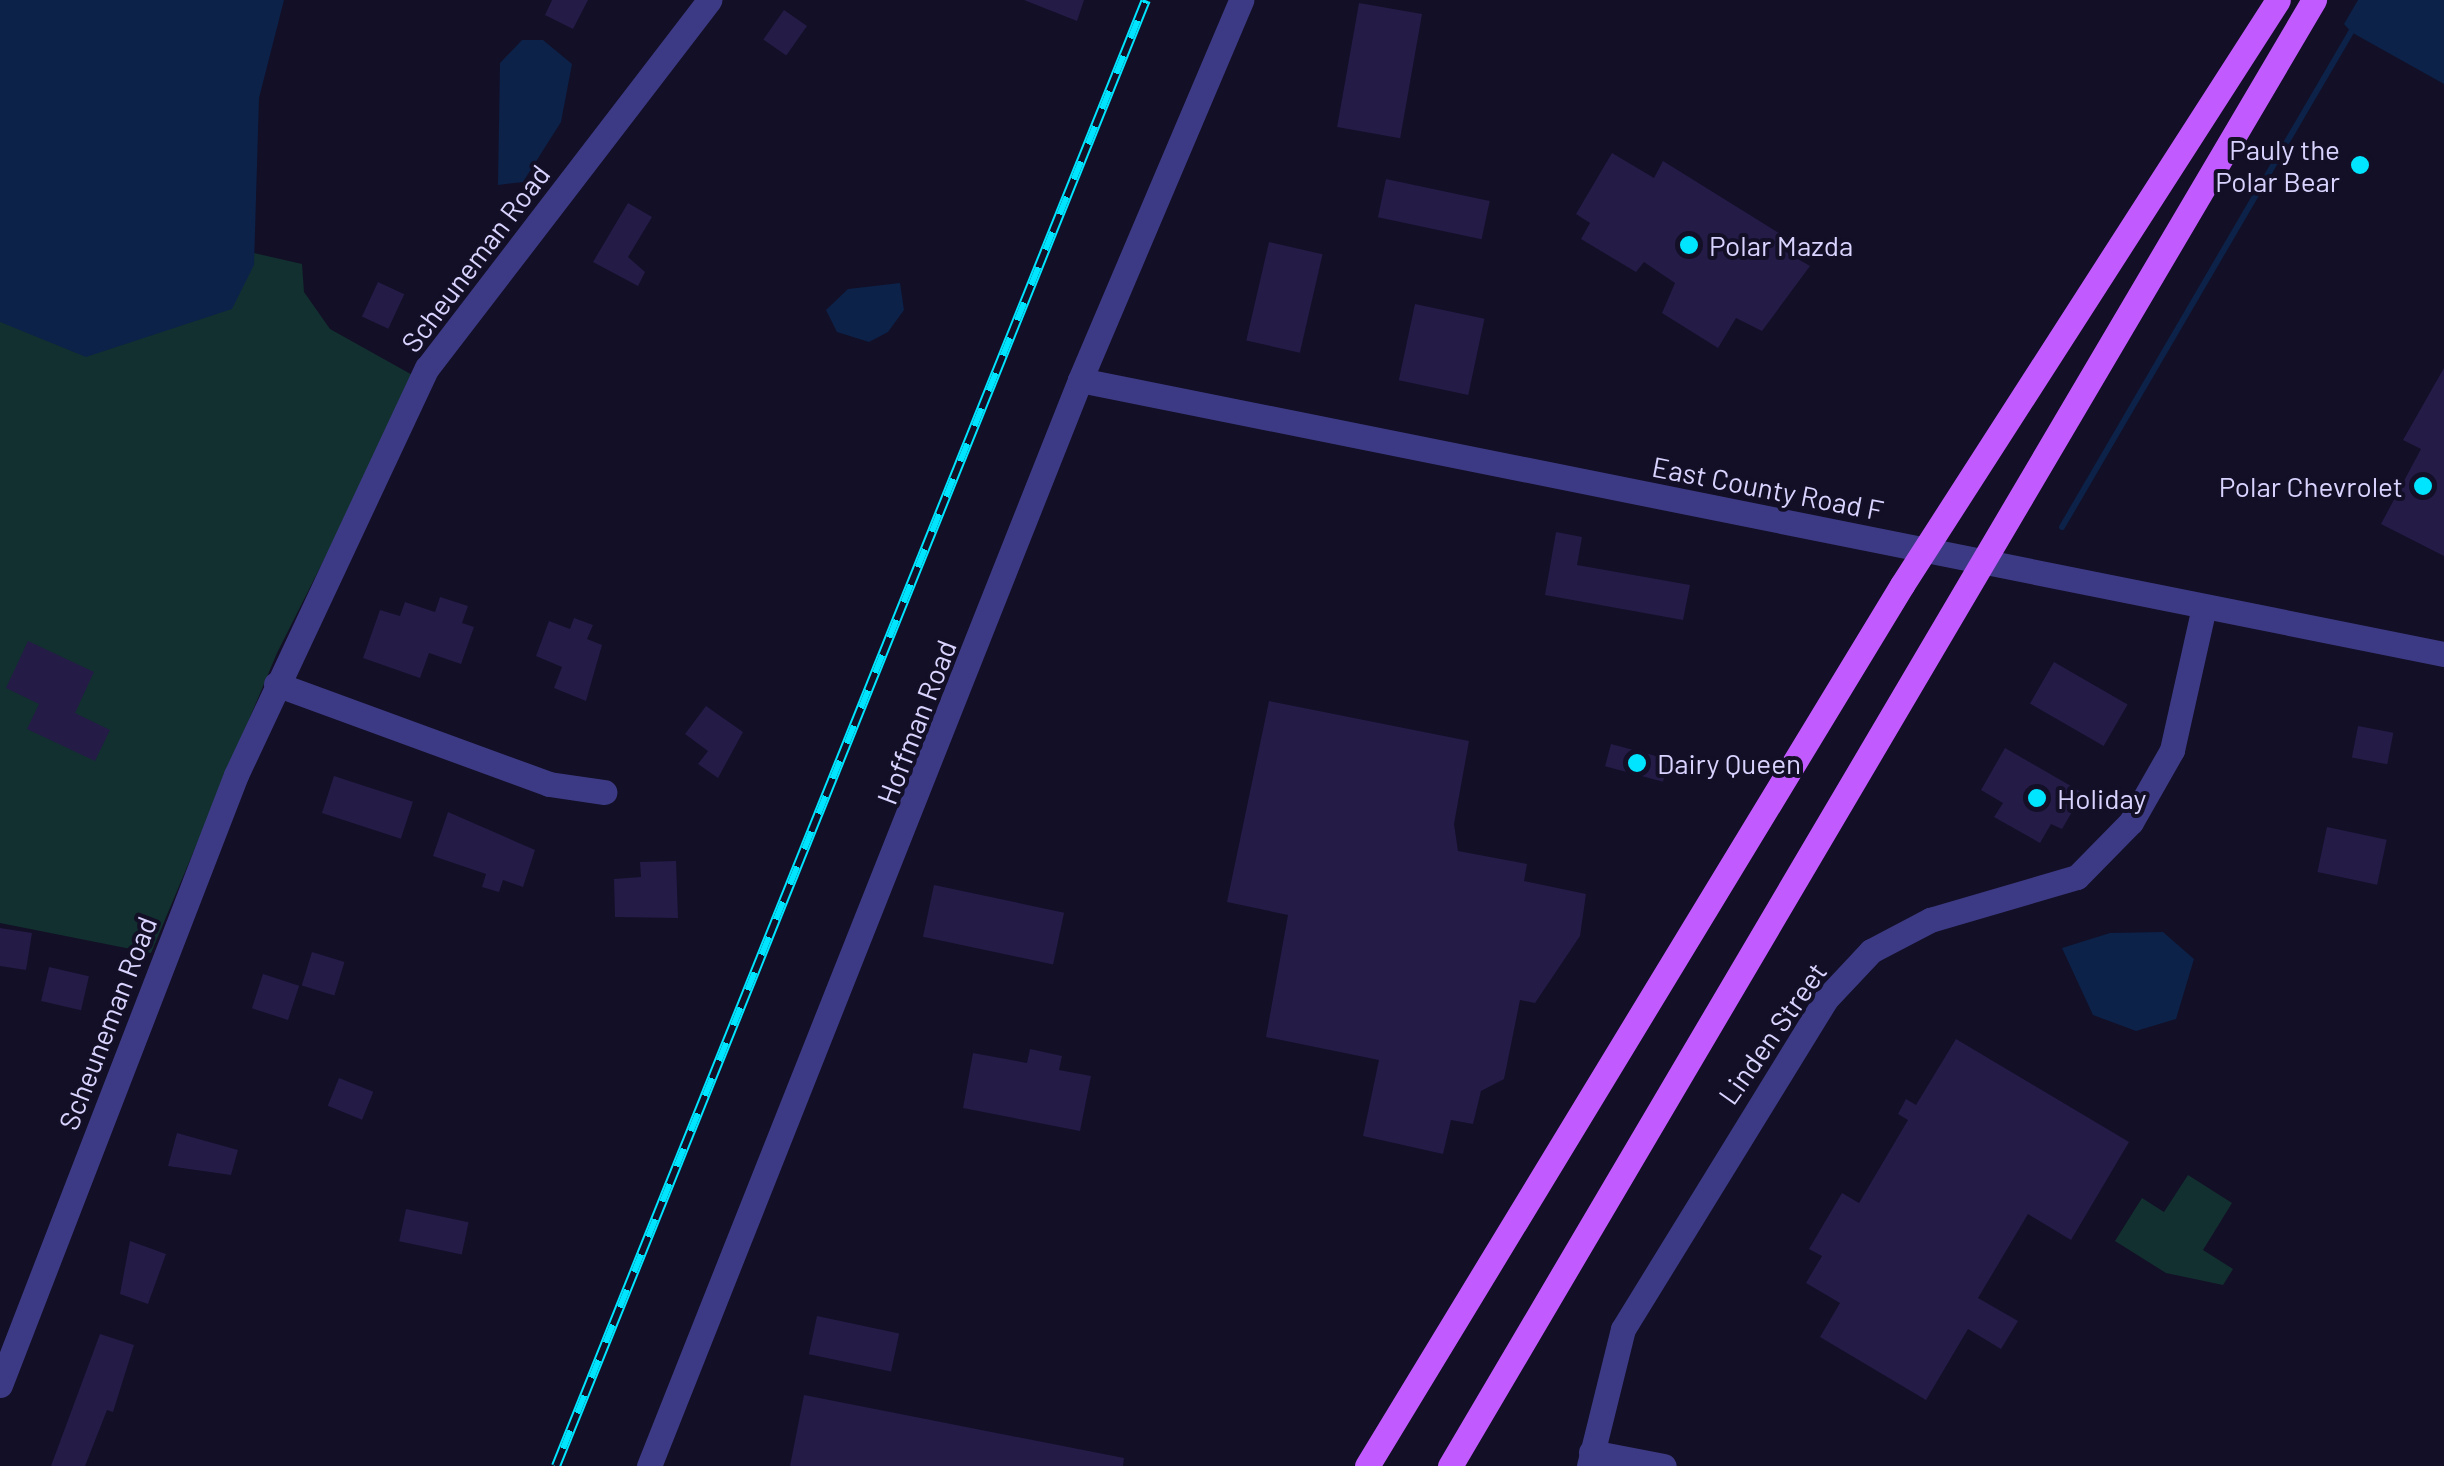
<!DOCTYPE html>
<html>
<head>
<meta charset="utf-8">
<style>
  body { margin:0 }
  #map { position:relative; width:2444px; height:1466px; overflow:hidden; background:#130f26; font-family:Barlow,sans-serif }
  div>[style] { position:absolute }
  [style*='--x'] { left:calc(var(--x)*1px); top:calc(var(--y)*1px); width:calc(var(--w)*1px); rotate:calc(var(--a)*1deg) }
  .green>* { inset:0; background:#12302f }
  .water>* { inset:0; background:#0c2248 }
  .stream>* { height:6px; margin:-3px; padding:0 3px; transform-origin:3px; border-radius:3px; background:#0c2248 }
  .building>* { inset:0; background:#241b47; transform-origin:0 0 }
  .minor>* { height:25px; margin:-12.5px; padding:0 12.5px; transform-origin:12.5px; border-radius:12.5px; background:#3d3a85 }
  .tertiary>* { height:25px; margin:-12.5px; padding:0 12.5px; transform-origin:12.5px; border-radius:12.5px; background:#3d3a85 }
  .primary>* { height:25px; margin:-12.5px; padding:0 12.5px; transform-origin:12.5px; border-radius:12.5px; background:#c25bff }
  .rail>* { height:10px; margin-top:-5px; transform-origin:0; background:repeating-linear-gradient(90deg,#130f26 0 19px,#00e5ff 0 38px); box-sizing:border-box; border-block:2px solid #00e5ff }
  .dots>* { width:28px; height:28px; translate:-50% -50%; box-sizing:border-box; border:5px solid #130f26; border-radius:50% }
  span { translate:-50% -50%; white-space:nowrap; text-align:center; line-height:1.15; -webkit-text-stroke:8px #130f26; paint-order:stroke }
  .poi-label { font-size:28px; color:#d9d4ff }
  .right { translate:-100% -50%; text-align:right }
  .left { translate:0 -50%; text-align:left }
  .street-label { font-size:28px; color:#d9d4ff }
</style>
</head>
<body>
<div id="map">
  <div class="green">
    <i style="clip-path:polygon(0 180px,254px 265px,254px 253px,302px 264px,304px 292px,330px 329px,416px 377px,277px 653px,151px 953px,0 923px)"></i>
    <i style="clip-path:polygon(2188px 1175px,2232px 1203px,2203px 1250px,2233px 1269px,2223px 1285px,2166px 1273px,2115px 1241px,2142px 1198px,2164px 1212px)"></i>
  </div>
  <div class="water">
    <i style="clip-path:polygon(0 0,284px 0,259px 98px,254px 265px,232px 309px,86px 357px,0 322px)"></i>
    <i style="clip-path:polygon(2358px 0,2444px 0,2444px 84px,2351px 32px,2344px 24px)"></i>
    <i style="clip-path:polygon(522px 40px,543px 40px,572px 64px,561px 122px,523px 182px,498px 185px,500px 63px)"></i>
    <i style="clip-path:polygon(900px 283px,904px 310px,888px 332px,869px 342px,837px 332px,826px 310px,848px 289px)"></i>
    <i style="clip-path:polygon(2163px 932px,2194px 959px,2176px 1019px,2136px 1031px,2093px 1015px,2062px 948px,2110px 933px)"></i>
  </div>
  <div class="stream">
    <i style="--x:2062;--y:527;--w:573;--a:-59.72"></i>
  </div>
  <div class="building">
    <i style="clip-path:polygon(552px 0,588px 0,573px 29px,545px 15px)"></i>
    <i style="clip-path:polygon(1024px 0,1084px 0,1077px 21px)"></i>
    <i style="left:1359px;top:3px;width:64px;height:126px;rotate:10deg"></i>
    <i style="left:784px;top:10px;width:28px;height:36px;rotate:35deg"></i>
    <i style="clip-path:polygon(1612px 153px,1654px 178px,1663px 161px,1790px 240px,1784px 251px,1810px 266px,1762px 331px,1736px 318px,1718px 348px,1662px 313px,1675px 283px,1644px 262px,1636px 272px,1581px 239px,1590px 223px,1576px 214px)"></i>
    <i style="left:1386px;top:179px;width:106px;height:39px;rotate:12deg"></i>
    <i style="clip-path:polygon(628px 203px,652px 217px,628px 257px,645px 272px,638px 286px,593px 262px)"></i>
    <i style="left:1269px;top:242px;width:55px;height:101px;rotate:13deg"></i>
    <i style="left:378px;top:282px;width:29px;height:38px;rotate:25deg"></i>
    <i style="left:1415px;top:304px;width:71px;height:78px;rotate:12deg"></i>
    <i style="clip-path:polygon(2444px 368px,2444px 556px,2381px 524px,2421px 449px,2403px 440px)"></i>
    <i style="clip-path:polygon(1556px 532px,1582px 537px,1577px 565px,1690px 585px,1683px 620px,1545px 595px)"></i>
    <i style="clip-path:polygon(440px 597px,468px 606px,462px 623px,474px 627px,461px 664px,429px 653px,420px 678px,363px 658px,380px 610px,400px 616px,405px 602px,435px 612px)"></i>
    <i style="clip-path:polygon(574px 618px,593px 625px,587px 639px,602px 645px,586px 701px,554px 688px,562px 667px,536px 656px,549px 621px,570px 629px)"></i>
    <i style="clip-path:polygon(28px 641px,94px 672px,75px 713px,110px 730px,95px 761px,27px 729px,39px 704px,6px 688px)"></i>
    <i style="left:2054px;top:662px;width:85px;height:48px;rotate:30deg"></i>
    <i style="clip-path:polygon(1269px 701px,1469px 741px,1454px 824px,1458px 851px,1527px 864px,1524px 881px,1586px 894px,1580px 936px,1535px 1003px,1520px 1000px,1504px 1079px,1481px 1091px,1473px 1124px,1451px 1120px,1443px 1154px,1363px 1136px,1379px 1060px,1266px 1037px,1288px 915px,1227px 902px)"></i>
    <i style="clip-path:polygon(706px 706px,743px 732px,718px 778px,698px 764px,708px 751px,685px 734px)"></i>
    <i style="left:2358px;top:726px;width:36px;height:32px;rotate:11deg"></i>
    <i style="left:1611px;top:744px;width:60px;height:23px;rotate:15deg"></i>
    <i style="clip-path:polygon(2005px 748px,2083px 793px,2062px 829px,2051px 824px,2040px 843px,1994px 817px,2003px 803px,1981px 790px)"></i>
    <i style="left:334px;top:776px;width:83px;height:39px;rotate:18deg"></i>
    <i style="clip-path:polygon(448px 812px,535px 850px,523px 887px,503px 880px,499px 892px,482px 887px,486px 874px,433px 856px)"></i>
    <i style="left:2327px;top:827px;width:61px;height:46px;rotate:12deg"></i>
    <i style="clip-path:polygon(676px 861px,678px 918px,615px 917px,614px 879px,641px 877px,640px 862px)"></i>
    <i style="left:934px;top:885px;width:133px;height:53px;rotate:12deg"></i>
    <i style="clip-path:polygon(0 928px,32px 933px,26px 970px,0 966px)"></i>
    <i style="left:312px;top:952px;width:34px;height:35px;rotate:17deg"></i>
    <i style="left:49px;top:967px;width:41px;height:35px;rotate:13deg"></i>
    <i style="left:263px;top:974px;width:38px;height:36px;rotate:18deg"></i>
    <i style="clip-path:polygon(1956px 1039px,2129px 1142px,2071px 1240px,2028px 1214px,1978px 1298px,2018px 1321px,2001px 1349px,1968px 1329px,1926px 1400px,1820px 1337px,1840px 1303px,1806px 1283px,1822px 1256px,1809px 1249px,1842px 1193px,1859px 1203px,1908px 1120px,1898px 1114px,1906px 1099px,1916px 1105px)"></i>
    <i style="clip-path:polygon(1030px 1049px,1062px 1056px,1059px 1070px,1091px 1076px,1080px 1131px,963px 1108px,973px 1053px,1027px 1063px)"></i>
    <i style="left:339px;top:1078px;width:37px;height:30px;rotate:22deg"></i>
    <i style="clip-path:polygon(177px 1133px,238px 1150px,231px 1175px,168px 1166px)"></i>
    <i style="left:406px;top:1209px;width:64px;height:33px;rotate:12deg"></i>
    <i style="clip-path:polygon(130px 1241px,166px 1254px,148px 1304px,120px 1294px)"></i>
    <i style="left:817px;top:1316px;width:84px;height:39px;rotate:12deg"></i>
    <i style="clip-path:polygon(100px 1334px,134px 1345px,113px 1412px,107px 1410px,85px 1466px,51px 1466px)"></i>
    <i style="clip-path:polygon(804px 1395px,1124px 1458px,1123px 1466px,790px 1466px)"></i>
  </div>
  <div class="minor">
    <i style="--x:276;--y:684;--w:291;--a:20.1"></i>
    <i style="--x:549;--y:784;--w:56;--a:8.3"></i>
    <i style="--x:0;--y:1385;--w:654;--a:-68.85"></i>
    <i style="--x:236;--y:775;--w:450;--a:-64.9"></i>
    <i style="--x:427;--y:368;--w:464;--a:-52.5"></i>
    <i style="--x:1591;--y:1452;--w:74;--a:10.9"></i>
    <i style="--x:1589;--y:1466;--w:141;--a:-76.1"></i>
    <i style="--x:1623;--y:1329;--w:387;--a:-58.4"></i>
    <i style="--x:1826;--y:999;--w:66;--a:-46.8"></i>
    <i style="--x:1871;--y:951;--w:67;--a:-27.7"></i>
    <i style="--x:1930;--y:920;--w:153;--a:-16.3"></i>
    <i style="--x:2077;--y:877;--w:77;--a:-45.5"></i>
    <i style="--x:2131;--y:822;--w:83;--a:-60.3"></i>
    <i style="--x:2172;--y:750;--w:147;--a:-77.4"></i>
  </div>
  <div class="tertiary">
    <i style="--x:1080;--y:380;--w:1391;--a:11.36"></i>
    <i style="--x:649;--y:1466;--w:1168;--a:-68.35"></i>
    <i style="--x:1080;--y:380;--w:413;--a:-67"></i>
  </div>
  <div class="primary">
    <i style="--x:1367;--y:1466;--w:1031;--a:-58.73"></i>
    <i style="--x:1902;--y:585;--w:695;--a:-57.27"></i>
    <i style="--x:1450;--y:1466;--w:1702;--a:-59.49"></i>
  </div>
  <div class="rail">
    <i style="--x:556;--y:1466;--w:1580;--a:-68.08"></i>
  </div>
  <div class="dots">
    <i style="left:2360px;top:165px;background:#00e5ff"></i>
    <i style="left:1689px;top:245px;background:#00e5ff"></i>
    <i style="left:2423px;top:486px;background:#00e5ff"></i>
    <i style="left:1637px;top:763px;background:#00e5ff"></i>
    <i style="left:2037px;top:798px;background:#00e5ff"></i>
  </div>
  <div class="poi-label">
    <span class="right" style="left:2340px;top:165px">Pauly the<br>Polar Bear</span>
    <span class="left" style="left:1709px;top:245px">Polar Mazda</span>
    <span class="right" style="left:2403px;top:486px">Polar Chevrolet</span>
    <span class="left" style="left:1657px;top:763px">Dairy Queen</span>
    <span class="left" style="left:2057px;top:798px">Holiday</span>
  </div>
  <div class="street-label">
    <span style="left:475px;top:258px;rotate:-53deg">Scheuneman Road</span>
    <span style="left:1768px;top:488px;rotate:11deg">East County Road F</span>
    <span style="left:916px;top:722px;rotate:-69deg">Hoffman Road</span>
    <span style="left:107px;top:1023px;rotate:-69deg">Scheuneman Road</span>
    <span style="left:1772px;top:1033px;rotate:-55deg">Linden Street</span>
  </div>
</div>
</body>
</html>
